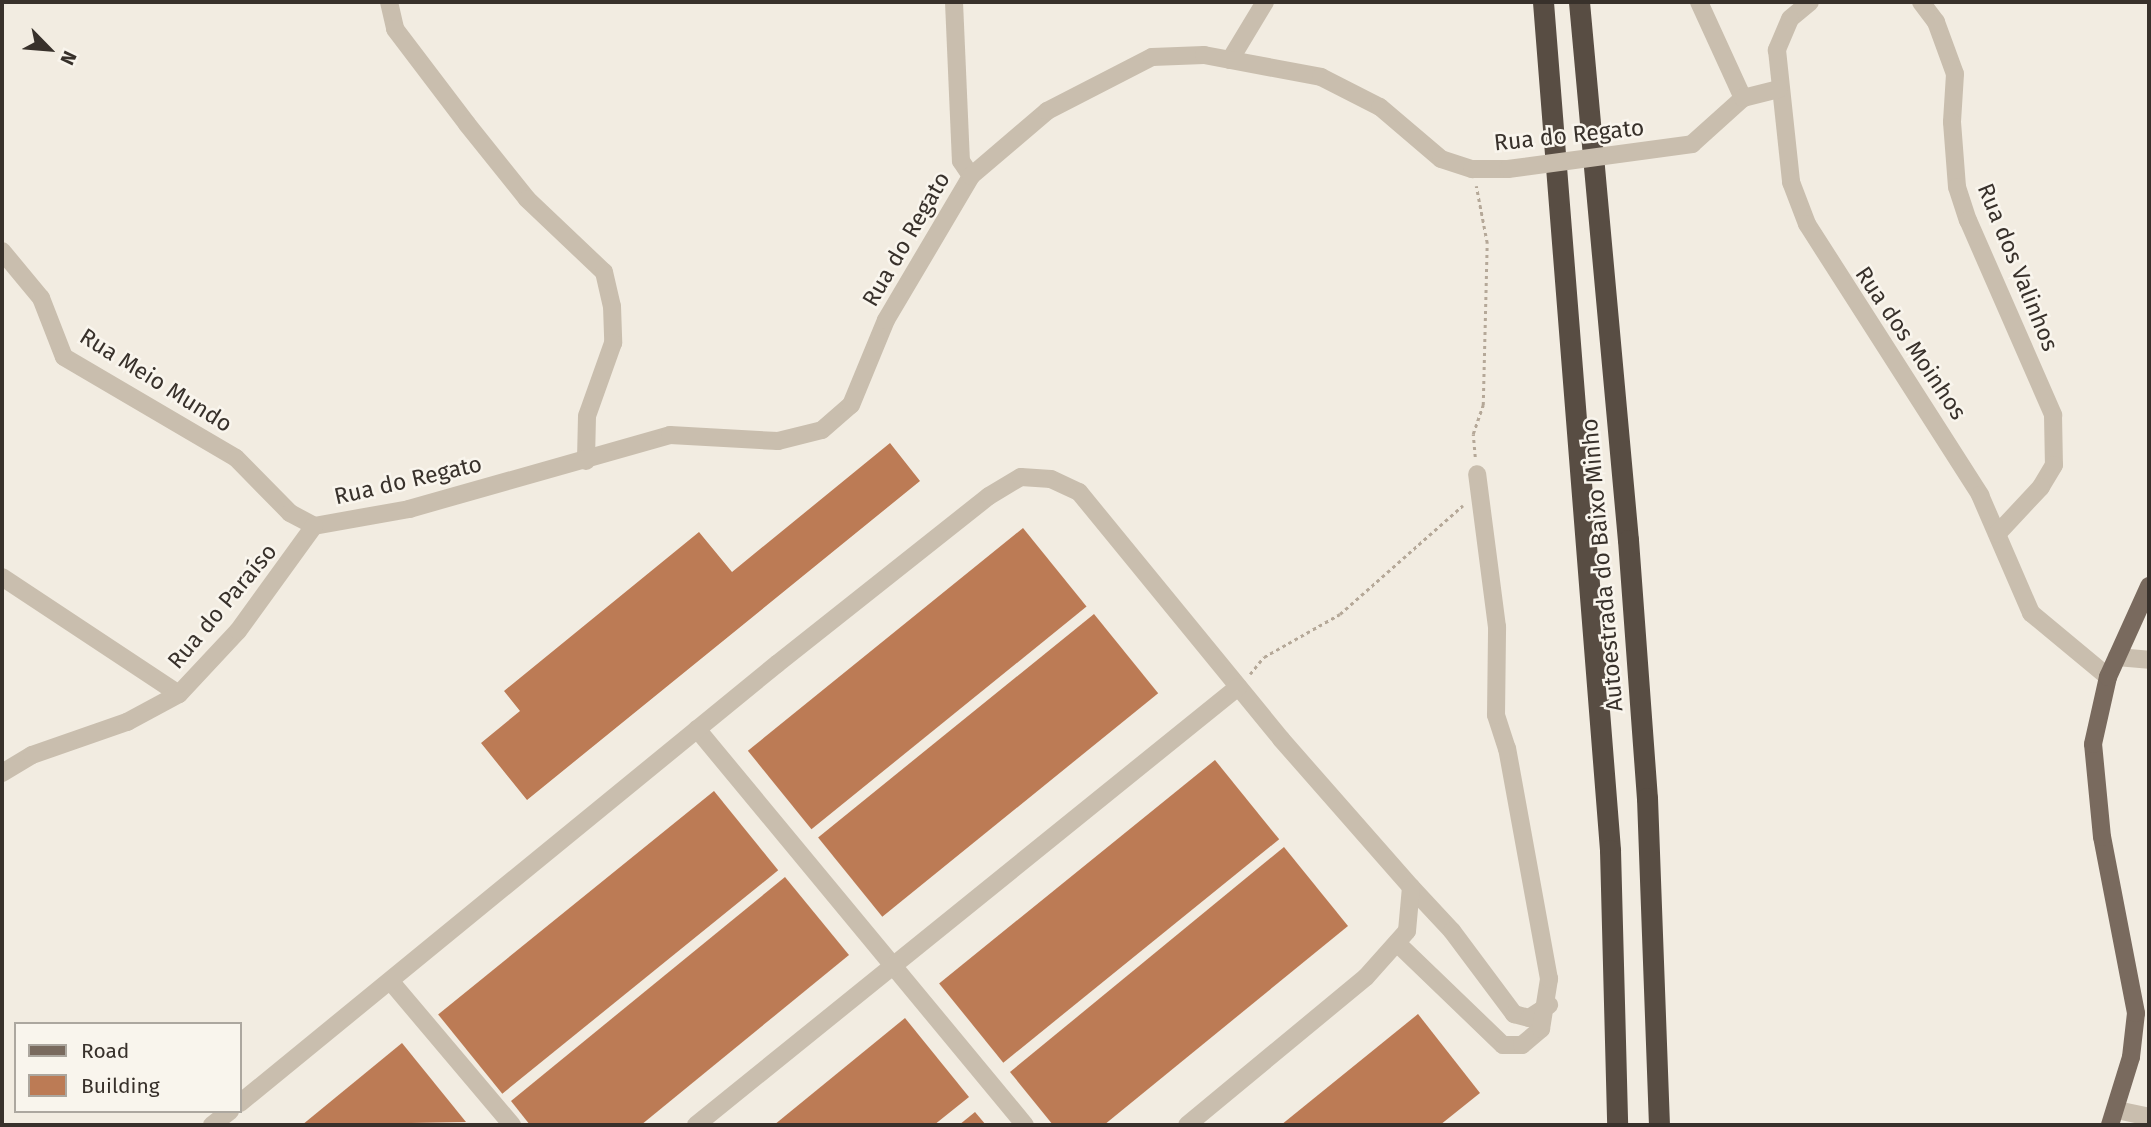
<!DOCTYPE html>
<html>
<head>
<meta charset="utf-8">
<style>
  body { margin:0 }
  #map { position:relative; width:2151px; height:1127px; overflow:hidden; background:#f2ece1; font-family:"Fira Sans",sans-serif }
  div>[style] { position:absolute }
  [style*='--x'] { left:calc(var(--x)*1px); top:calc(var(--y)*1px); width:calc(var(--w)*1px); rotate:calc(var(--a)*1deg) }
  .building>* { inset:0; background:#bc7b55; transform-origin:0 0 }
  .path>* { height:2.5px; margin-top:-1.25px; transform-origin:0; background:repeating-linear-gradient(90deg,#b5a898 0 3.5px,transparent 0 7px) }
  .minor>* { height:18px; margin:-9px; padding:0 9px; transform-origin:9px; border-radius:9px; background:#c9beae }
  .major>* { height:18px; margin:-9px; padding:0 9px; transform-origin:9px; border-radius:9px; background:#796a5e }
  .highway>* { height:21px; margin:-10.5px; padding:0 10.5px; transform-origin:10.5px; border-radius:10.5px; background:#584d43 }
  .minor-bridge>* { height:18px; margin:-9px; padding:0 9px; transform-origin:9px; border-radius:9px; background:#c9beae }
  span { translate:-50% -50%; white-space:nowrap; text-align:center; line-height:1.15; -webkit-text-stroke:5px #f9f5ed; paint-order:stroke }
  .street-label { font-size:23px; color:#38312b }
  .frame { position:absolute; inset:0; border:4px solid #38312b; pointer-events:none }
  .legend { position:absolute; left:14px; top:1022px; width:228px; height:91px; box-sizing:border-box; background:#f9f5ed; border:2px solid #aca79f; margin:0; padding:9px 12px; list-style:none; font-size:21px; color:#38312b }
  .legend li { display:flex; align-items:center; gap:14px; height:35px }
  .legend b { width:35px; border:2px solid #aca79f }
  .north { position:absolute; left:14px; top:14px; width:70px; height:70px; -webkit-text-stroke:5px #f9f5ed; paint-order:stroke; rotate:115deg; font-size:19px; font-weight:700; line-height:28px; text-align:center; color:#38312b }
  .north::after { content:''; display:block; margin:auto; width:24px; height:32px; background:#38312b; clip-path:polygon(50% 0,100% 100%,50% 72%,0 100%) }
</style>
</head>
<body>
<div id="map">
  <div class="building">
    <i style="clip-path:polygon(890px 443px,920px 481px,527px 800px,481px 743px,520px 711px,504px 691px,699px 532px,732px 572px)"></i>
    <i style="left:1023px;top:528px;width:101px;height:354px;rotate:51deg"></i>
    <i style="left:1094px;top:614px;width:102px;height:355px;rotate:51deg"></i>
    <i style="left:1215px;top:760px;width:102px;height:355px;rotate:51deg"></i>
    <i style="left:714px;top:791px;width:102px;height:355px;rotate:51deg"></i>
    <i style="clip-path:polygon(1284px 847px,1348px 926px,1104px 1125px,1053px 1125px,1010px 1072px)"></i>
    <i style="clip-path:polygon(785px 877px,849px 955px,641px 1125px,530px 1125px,511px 1101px)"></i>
    <i style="clip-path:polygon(1418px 1014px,1480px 1093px,1440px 1125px,1281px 1125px)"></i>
    <i style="clip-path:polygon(905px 1018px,969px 1097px,934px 1125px,774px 1125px)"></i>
    <i style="clip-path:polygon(402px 1043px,466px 1122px,302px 1125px)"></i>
    <i style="clip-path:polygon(975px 1112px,986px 1125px,959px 1125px)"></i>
  </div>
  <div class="path">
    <i style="--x:1475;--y:457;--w:23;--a:-95"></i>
    <i style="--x:1473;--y:434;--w:31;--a:-71"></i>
    <i style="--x:1483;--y:405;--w:162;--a:-88.6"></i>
    <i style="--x:1487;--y:243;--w:58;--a:-100.9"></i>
    <i style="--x:1250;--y:674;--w:22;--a:-51"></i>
    <i style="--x:1264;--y:657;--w:87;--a:-29.5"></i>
    <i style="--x:1340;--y:614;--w:164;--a:-41.5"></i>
  </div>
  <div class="minor">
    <i style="--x:389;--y:2;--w:28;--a:77"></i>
    <i style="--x:395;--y:29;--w:119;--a:52.8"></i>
    <i style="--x:467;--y:124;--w:96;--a:51.3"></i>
    <i style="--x:527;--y:199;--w:106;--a:43.5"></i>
    <i style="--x:604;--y:272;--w:35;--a:77"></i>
    <i style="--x:612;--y:306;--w:37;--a:88"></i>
    <i style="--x:613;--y:343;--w:77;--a:109.6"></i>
    <i style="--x:587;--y:416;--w:45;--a:91.3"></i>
    <i style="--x:954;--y:2;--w:159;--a:87.5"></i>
    <i style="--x:961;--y:161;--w:18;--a:56"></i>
    <i style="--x:1699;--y:2;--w:106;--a:65.4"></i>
    <i style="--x:1810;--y:2;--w:26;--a:140"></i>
    <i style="--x:1790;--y:19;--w:34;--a:113"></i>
    <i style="--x:1777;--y:50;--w:133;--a:83.9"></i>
    <i style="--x:1791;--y:182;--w:45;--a:69.1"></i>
    <i style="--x:1807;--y:224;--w:322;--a:57.4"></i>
    <i style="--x:1980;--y:495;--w:129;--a:66.6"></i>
    <i style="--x:2031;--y:613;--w:100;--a:39.7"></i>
    <i style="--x:1921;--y:2;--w:25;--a:53"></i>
    <i style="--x:1936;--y:22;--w:55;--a:69.9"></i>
    <i style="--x:1955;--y:74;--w:48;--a:93.6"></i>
    <i style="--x:1952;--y:122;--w:65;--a:85.6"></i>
    <i style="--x:1957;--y:187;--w:35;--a:72"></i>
    <i style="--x:1968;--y:220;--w:213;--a:66.4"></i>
    <i style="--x:2053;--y:415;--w:50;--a:88.9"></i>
    <i style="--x:2054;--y:465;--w:26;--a:121"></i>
    <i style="--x:2041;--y:487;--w:64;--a:133.1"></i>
    <i style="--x:1230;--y:60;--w:68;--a:-58.9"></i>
    <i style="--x:1692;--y:144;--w:69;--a:-42"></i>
    <i style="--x:1743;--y:98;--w:37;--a:-14"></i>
    <i style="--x:2;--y:251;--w:61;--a:50.3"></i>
    <i style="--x:41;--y:298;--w:63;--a:68.7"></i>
    <i style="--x:64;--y:357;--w:199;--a:30.4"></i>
    <i style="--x:236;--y:458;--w:77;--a:45.5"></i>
    <i style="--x:290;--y:513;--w:27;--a:28"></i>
    <i style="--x:314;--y:526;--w:97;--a:-10.1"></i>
    <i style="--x:409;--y:509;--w:271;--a:-15.8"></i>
    <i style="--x:670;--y:435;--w:108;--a:3.2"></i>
    <i style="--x:778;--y:441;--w:45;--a:-14"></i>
    <i style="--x:822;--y:430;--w:38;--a:-41"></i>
    <i style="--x:851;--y:405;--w:92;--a:-67.6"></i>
    <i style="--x:886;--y:320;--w:167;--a:-59.4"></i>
    <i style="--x:971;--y:176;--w:100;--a:-40.5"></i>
    <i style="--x:1047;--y:111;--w:118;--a:-27.2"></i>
    <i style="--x:1152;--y:57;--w:52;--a:-2.2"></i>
    <i style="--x:1204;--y:55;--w:119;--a:10.6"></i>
    <i style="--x:1321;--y:77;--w:66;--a:27"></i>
    <i style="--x:1380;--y:107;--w:80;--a:40.4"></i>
    <i style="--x:1441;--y:159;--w:33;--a:18"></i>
    <i style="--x:1472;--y:169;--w:36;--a:0"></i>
    <i style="--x:2;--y:577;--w:212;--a:33.5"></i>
    <i style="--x:2117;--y:657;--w:32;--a:5"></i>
    <i style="--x:697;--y:729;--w:514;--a:50.37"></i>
    <i style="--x:2;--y:773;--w:35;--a:-31"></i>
    <i style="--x:32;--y:755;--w:101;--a:-19.2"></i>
    <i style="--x:127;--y:722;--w:59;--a:-28.3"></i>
    <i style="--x:179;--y:694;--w:86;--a:-46.9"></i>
    <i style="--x:238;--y:631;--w:130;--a:-54.1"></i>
    <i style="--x:1411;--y:887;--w:60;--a:47"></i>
    <i style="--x:1452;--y:931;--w:104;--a:53.2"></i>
    <i style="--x:1514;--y:1014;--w:16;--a:15"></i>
    <i style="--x:1529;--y:1018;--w:24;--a:-33"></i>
    <i style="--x:1397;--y:943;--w:147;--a:43.9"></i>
    <i style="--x:1503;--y:1045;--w:19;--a:0"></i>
    <i style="--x:1522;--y:1045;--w:25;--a:-40"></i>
    <i style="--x:1541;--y:1029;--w:51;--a:-80.9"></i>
    <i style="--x:1549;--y:979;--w:234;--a:-100.3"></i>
    <i style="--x:1507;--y:749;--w:36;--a:-108"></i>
    <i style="--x:1496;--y:715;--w:88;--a:-89.3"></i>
    <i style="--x:1497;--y:627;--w:154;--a:-97.4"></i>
    <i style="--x:392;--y:983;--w:186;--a:49.8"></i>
    <i style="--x:240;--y:1103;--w:694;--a:-39.27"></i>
    <i style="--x:777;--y:664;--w:270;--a:-38.4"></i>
    <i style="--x:989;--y:496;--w:37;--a:-31"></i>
    <i style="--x:1021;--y:477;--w:30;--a:4"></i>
    <i style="--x:1051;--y:479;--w:31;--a:25"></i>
    <i style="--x:1079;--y:492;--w:319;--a:50.7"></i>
    <i style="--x:1281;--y:739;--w:197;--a:48.7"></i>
    <i style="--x:1411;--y:887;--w:44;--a:95.2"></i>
    <i style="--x:1407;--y:931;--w:62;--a:131.7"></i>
    <i style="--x:1366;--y:977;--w:232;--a:140.4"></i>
    <i style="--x:2117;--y:1110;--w:33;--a:12"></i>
    <i style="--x:212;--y:1125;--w:23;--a:-38"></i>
    <i style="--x:696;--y:1125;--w:697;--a:-38.94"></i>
  </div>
  <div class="major">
    <i style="--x:2110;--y:1125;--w:71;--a:-72.8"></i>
    <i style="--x:2131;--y:1057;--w:44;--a:-83.5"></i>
    <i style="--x:2136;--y:1013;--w:179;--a:-100.9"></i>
    <i style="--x:2102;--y:837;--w:93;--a:-95.5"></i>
    <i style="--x:2093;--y:744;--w:69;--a:-77.4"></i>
    <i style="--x:2108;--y:677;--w:100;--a:-65.7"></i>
  </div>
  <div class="highway">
    <i style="--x:1543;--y:2;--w:851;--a:85.48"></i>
    <i style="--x:1610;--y:850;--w:275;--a:88.5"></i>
    <i style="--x:1579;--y:2;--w:540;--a:84.8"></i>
    <i style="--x:1628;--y:540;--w:259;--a:85.8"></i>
    <i style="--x:1647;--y:798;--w:327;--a:87.9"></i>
  </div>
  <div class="minor-bridge">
    <i style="--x:1508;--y:169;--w:186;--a:-7.7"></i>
  </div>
  <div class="street-label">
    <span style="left:1569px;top:135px;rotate:-6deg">Rua do Regato</span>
    <span style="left:906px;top:239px;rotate:-60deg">Rua do Regato</span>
    <span style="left:2018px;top:267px;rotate:68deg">Rua dos Valinhos</span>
    <span style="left:1911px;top:343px;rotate:56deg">Rua dos Moinhos</span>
    <span style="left:156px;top:380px;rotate:32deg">Rua Meio Mundo</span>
    <span style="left:408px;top:480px;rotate:-13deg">Rua do Regato</span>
    <span style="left:1602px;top:565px;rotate:-95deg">Autoestrada do Baixo Minho</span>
    <span style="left:222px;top:606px;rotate:-50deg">Rua do Paraíso</span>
  </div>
  <div class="frame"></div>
  <ul class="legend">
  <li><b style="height:9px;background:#796a5e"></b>Road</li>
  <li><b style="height:19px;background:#bc7b55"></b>Building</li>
  </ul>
  <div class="north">N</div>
</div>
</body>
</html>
